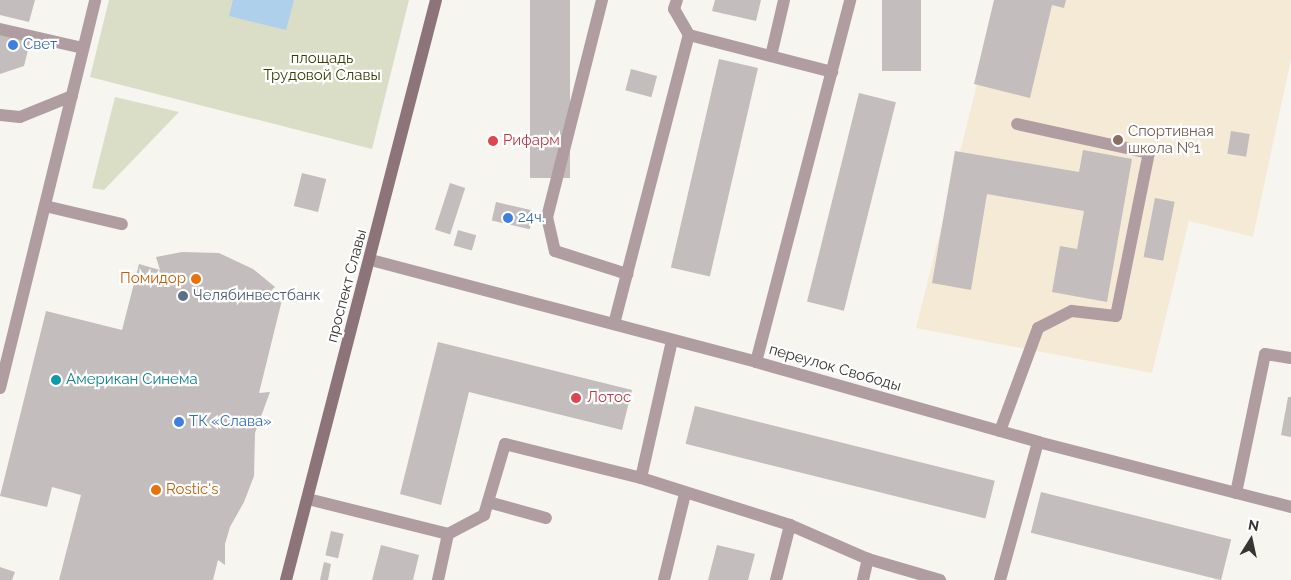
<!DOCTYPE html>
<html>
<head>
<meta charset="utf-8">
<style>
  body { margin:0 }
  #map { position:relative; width:1291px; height:580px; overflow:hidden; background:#f7f5f0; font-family:Raleway,sans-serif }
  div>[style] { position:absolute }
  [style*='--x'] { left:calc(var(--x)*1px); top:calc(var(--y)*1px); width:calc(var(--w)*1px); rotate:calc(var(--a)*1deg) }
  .education>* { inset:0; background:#f5ead5 }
  .green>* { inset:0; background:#dadec6 }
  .water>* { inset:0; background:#afd0ea }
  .building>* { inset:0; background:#c3bdbd; transform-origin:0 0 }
  .service>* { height:12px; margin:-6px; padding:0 6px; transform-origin:6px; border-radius:6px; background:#b09da2 }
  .minor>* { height:12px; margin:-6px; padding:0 6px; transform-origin:6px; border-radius:6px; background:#b09da2 }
  .secondary>* { height:12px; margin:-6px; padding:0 6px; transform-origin:6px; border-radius:6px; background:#8d737a }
  .dots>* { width:14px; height:14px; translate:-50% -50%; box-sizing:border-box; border:2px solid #fff; border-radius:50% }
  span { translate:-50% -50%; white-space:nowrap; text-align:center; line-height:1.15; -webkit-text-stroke:4.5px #fff; paint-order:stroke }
  .shop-label { font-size:15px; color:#366cbe }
  .left { translate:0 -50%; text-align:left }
  .park-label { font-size:15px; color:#393e00 }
  .education-label { font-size:15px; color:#785e54 }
  .health-label { font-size:15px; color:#be3a42 }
  .food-label { font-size:15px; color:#c56008 }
  .right { translate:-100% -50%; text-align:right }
  .street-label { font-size:15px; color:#363533 }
  .service-label { font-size:15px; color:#4e5e75 }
  .culture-label { font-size:15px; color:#0d838f }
  .north { position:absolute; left:1226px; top:515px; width:50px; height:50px; -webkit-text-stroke:4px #fff; paint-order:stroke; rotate:10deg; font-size:14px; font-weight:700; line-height:20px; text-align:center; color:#363533 }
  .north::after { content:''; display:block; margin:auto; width:18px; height:22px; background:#363533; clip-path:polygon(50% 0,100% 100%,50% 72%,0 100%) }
</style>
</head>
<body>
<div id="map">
  <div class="education">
    <i style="clip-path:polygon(998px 0,1291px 0,1291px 59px,1253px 237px,1189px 221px,1152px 373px,916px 328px)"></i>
  </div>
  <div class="green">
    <i style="clip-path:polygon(109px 0,409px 0,372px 149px,90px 77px)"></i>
    <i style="clip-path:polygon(115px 97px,179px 112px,104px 190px,92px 188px)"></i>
  </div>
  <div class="water">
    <i style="clip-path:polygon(233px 0,294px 0,286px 30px,229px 16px)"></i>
  </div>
  <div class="building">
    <i style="clip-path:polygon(0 0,35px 0,29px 22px,0 15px)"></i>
    <i style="left:530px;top:0;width:40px;height:178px"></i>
    <i style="clip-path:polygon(715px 0,761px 0,756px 21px,712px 11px)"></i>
    <i style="left:882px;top:0;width:39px;height:71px"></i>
    <i style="clip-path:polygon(994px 0,1066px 0,1064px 8px,1052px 5px,1030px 98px,974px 84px)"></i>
    <i style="clip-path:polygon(0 31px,31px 38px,24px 66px,0 74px)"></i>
    <i style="left:719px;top:59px;width:40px;height:214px;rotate:13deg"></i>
    <i style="left:631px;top:69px;width:27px;height:22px;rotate:15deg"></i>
    <i style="left:859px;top:93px;width:38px;height:215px;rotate:14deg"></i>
    <i style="left:1231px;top:131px;width:19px;height:23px;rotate:9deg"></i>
    <i style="clip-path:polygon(1083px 150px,1132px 159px,1107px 302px,1052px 292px,1060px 246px,1077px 249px,1084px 211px,987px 194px,971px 290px,932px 283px,955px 151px,1079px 172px)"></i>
    <i style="left:302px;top:173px;width:25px;height:34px;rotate:14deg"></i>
    <i style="left:450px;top:183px;width:16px;height:49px;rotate:18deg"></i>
    <i style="left:1155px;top:198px;width:20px;height:60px;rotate:11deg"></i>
    <i style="left:496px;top:202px;width:39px;height:19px;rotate:13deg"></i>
    <i style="left:458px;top:230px;width:19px;height:16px;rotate:16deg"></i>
    <i style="clip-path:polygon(182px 252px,219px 253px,253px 269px,275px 287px,265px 296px,282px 300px,259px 393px,270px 392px,255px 433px,254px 476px,244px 502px,230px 527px,225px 544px,225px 565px,218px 560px,213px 580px,59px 580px,81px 495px,52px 487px,47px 507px,0 496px,46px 311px,122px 330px,139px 264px,160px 270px,156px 257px)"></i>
    <i style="clip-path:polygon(438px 342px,632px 390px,622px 430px,469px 392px,441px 505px,400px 494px)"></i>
    <i style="clip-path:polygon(1288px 397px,1291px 397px,1291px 437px,1281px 435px)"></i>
    <i style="left:695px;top:406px;width:309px;height:39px;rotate:14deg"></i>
    <i style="left:1041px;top:492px;width:196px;height:42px;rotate:14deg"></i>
    <i style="left:331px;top:531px;width:13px;height:25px;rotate:13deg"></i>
    <i style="clip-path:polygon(381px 545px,419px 555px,413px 580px,372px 580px)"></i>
    <i style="clip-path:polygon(717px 545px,755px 554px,748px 580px,708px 580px)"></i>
    <i style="clip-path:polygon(324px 562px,331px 564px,328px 580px,320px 580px)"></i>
    <i style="clip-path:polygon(0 567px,15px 572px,12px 580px,0 580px)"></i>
  </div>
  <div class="service">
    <i style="--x:602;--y:0;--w:224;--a:104.2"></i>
    <i style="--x:547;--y:217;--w:35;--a:77"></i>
    <i style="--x:555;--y:251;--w:76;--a:17.7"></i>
    <i style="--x:0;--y:29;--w:85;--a:12.9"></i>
    <i style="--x:689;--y:35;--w:148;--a:14.5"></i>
    <i style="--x:771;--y:56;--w:57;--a:-76.9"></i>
    <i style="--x:0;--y:115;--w:20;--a:6"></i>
    <i style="--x:20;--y:117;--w:56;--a:-22"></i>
    <i style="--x:45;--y:206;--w:79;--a:13.2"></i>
    <i style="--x:614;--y:324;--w:299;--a:-75.5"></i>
    <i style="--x:689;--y:35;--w:30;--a:-120"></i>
    <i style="--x:674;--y:9;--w:9;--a:-72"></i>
    <i style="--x:756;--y:362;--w:374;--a:-75.4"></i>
    <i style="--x:1000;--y:431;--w:110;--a:-69.7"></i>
    <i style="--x:1038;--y:328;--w:38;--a:-27"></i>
    <i style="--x:1072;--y:311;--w:44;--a:6.5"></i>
    <i style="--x:1116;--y:316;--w:166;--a:-78.6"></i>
    <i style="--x:1149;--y:153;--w:135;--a:-167.6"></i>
    <i style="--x:641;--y:478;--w:141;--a:-77.3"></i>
    <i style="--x:1236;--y:493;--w:142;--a:-78.2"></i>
    <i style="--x:1265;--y:354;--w:26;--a:9"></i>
    <i style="--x:308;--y:499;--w:144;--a:14"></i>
    <i style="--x:488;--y:502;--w:60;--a:15.4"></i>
    <i style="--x:438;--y:580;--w:47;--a:-77.7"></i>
    <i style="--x:448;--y:534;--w:41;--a:-27.8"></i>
    <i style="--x:484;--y:515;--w:74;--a:-73.5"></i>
    <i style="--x:505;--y:444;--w:140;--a:14"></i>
    <i style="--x:641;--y:478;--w:156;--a:17.5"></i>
    <i style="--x:790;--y:525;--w:85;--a:23.6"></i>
    <i style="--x:868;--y:559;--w:75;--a:16.3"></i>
    <i style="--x:664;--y:580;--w:89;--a:-76.3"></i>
    <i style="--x:776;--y:580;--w:57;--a:-75.7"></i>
    <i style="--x:863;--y:580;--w:22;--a:-77"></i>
    <i style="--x:1000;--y:580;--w:143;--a:-74.6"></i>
  </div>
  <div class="minor">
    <i style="--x:371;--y:260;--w:398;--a:14.8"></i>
    <i style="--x:756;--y:362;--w:293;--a:15.8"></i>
    <i style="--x:1038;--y:442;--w:261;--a:14.4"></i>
    <i style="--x:0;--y:388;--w:399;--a:-76.2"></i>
  </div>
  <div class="secondary">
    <i style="--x:286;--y:580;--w:599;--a:-75.5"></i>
  </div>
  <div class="dots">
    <i style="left:13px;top:45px;background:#3f7fe0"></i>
    <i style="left:1118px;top:140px;background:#8d6e63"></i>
    <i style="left:493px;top:141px;background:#e0444e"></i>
    <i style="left:508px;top:218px;background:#3f7fe0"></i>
    <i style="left:196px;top:279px;background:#e8710a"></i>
    <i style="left:183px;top:296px;background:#5c6f8a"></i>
    <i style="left:56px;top:380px;background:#0f9aa8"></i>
    <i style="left:576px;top:398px;background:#e0444e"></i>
    <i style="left:179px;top:422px;background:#3f7fe0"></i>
    <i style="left:156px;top:490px;background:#e8710a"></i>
  </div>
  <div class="shop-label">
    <span class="left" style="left:23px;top:45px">Свет</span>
    <span class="left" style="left:518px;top:218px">24ч.</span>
    <span class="left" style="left:189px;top:422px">ТК «Слава»</span>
  </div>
  <div class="park-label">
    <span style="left:322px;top:67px">площадь<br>Трудовой Славы</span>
  </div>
  <div class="education-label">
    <span class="left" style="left:1128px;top:140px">Спортивная<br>школа №1</span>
  </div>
  <div class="health-label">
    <span class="left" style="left:503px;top:141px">Рифарм</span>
    <span class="left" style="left:587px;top:398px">Лотос</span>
  </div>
  <div class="food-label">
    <span class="right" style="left:186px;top:279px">Помидор</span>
    <span class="left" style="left:166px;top:490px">Rostiс's</span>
  </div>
  <div class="street-label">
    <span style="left:347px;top:286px;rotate:-75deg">проспект Славы</span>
    <span style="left:835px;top:368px;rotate:16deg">переулок Свободы</span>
  </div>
  <div class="service-label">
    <span class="left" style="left:193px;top:296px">Челябинвестбанк</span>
  </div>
  <div class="culture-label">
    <span class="left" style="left:66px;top:380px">Американ Синема</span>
  </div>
  <div class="north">N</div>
</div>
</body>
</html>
